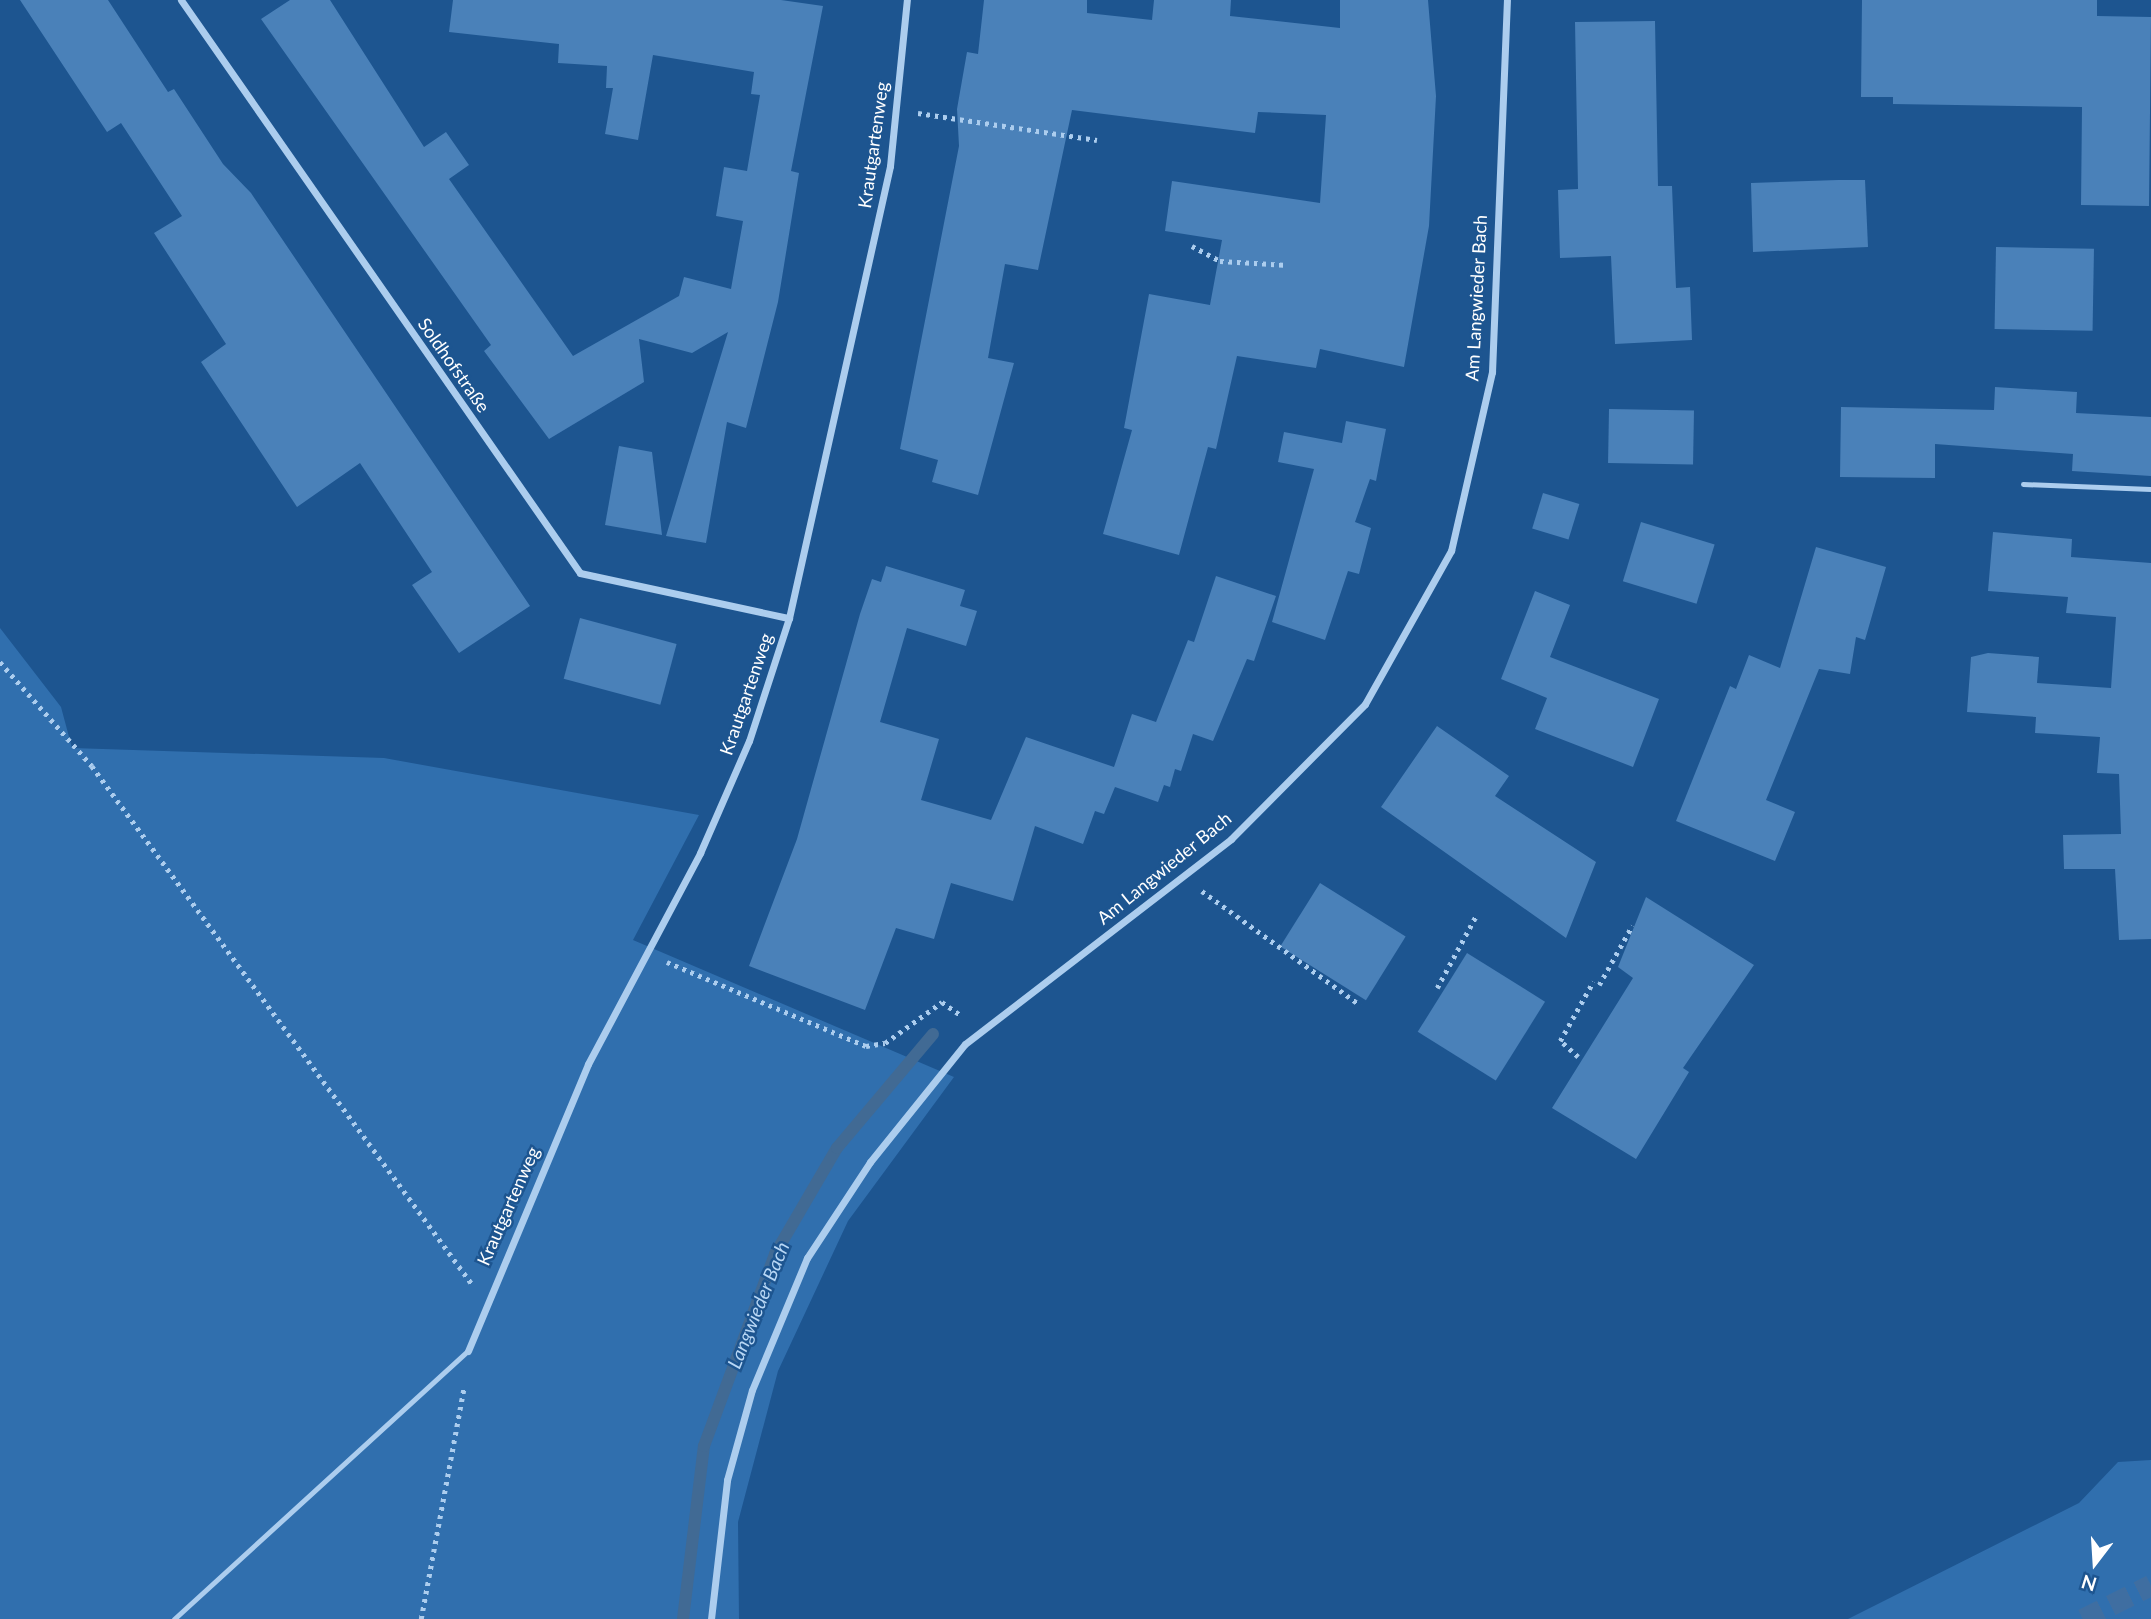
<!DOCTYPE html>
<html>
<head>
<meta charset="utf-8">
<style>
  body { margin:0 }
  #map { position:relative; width:2151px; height:1619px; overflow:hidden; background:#1d5590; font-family:Lato,sans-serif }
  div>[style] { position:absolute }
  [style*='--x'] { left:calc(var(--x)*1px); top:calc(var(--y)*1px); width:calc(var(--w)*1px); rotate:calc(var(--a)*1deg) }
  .green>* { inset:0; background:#306fae }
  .stream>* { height:12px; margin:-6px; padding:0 6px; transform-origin:6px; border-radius:6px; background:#416a94 }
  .building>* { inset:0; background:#4a81b9; transform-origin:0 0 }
  .motorway-tunnel>* { height:21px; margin-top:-10.5px; transform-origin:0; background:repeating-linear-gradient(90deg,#3f6ea1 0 21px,transparent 0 31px) }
  .path>* { height:4.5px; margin-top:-2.25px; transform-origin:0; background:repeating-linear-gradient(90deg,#accdee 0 3.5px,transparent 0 8.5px) }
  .service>* { height:5px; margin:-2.5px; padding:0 2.5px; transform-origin:2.5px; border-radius:2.5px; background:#accdee }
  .minor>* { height:7px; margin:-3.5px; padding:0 3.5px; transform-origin:3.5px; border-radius:3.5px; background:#accdee }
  span { translate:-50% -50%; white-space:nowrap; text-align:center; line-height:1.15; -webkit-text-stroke:5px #1d5590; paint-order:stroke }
  .street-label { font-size:18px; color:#fff }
  .water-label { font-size:19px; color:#b8d7f5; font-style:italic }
  .north { position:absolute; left:2060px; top:1528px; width:70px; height:70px; -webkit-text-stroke:5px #1d5590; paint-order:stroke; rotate:197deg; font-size:19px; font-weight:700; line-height:28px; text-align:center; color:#fff }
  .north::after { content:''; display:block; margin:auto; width:24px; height:32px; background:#fff; clip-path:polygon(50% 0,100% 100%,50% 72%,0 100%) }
</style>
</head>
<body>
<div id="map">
  <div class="green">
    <i style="clip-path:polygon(0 628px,61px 707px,72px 748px,384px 758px,699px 815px,633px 940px,954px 1077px,848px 1221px,778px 1371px,738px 1522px,739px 1619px,0 1619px)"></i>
    <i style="clip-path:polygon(2151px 1460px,2151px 1619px,1848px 1619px,2079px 1503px,2118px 1462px)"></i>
  </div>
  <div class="stream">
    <i style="--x:683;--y:1619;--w:174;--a:-83.1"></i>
    <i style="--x:704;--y:1446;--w:205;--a:-69.7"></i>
    <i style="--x:775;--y:1254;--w:123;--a:-59.7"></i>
    <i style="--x:837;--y:1148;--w:149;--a:-49.9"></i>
  </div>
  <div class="building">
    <i style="clip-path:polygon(20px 0,108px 0,168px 92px,174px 89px,223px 164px,251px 193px,530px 606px,459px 653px,412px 585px,432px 572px,360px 463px,297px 507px,201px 362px,226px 344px,154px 233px,182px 216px,121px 123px,107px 132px)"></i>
    <i style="clip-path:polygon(290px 0,330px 0,424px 147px,446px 132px,469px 165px,449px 179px,573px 356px,679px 296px,684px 277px,731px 289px,743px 221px,716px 216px,724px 167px,747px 171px,760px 95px,751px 94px,754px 72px,653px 55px,638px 140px,605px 134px,613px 88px,606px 88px,607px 66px,558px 63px,559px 44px,449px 32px,453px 0,781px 0,823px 6px,791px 171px,799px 173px,778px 302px,746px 428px,727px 422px,706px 543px,666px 536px,728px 332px,692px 353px,639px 339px,644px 382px,549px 439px,484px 351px,491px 345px,261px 19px)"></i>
    <i style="clip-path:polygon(984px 0,1087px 0,1087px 13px,1152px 20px,1154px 0,1231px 0,1230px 16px,1340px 28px,1340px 0,1428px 0,1436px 96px,1429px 226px,1404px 367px,1320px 349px,1316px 368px,1237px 356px,1216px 449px,1208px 447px,1179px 555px,1103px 534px,1132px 430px,1124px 428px,1149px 294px,1210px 305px,1222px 240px,1165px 231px,1172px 181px,1320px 203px,1326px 115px,1258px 112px,1255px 133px,1072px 110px,1038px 270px,1005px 264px,988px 358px,1014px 363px,978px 495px,932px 482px,938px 460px,900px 449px,959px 146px,957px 109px,967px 52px,978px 54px)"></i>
    <i style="clip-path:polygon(1862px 0,2097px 0,2097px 16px,2151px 17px,2149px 206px,2081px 205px,2082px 107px,1893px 104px,1893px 97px,1861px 97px)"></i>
    <i style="clip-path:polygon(1655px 21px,1658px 186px,1672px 186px,1676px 288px,1690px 287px,1692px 340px,1615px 344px,1611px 256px,1560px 258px,1558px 190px,1578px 189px,1575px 22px)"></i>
    <i style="clip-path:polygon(1838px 180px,1865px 180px,1868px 247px,1753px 252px,1751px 183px)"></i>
    <i style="left:1996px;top:247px;width:98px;height:82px;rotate:1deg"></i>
    <i style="clip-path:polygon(1995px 387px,2077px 392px,2076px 413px,2151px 417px,2151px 476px,2072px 471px,2073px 454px,1935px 444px,1935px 478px,1840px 477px,1841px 407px,1994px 410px)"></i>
    <i style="left:1609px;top:409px;width:85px;height:54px;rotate:1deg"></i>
    <i style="clip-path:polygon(1346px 421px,1386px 429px,1376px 481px,1370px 479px,1355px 522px,1371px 528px,1359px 574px,1348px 571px,1325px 640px,1272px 622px,1314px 469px,1278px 462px,1284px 432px,1342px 443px)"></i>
    <i style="clip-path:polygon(619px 446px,652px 452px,662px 535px,605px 525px)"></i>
    <i style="left:1543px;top:493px;width:38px;height:37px;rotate:17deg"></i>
    <i style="left:1641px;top:522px;width:77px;height:62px;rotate:17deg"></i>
    <i style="clip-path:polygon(1993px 532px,2072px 539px,2071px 557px,2151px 563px,2151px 939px,2119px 940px,2115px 869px,2064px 869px,2063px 835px,2121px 834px,2119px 774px,2097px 773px,2100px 737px,2035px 733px,2036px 717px,1967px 712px,1971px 657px,1988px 653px,2039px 657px,2037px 683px,2111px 688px,2116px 617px,2066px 613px,2068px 597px,1988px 591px)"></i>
    <i style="clip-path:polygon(1816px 547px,1886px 567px,1865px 640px,1856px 637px,1850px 674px,1819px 669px,1766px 800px,1795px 812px,1775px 861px,1676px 821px,1730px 686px,1736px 689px,1749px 655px,1780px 668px)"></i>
    <i style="clip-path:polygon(886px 566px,965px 590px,960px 606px,977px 611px,966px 646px,907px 628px,880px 722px,939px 739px,921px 800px,991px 820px,1026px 737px,1114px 767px,1132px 714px,1156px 722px,1188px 640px,1194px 642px,1216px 576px,1276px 596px,1254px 661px,1247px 659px,1213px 741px,1193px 734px,1181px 771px,1175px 769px,1170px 787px,1164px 785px,1158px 802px,1115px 787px,1104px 814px,1095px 811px,1083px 844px,1035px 826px,1013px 901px,951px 883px,934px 939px,896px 928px,865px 1010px,749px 966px,797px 839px,860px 614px,872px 579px,881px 582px)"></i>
    <i style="clip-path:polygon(1535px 591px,1570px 605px,1550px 657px,1659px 699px,1633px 767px,1535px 729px,1547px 698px,1501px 679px)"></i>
    <i style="left:580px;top:618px;width:100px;height:63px;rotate:15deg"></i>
    <i style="clip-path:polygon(1437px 726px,1509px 776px,1495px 796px,1596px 862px,1566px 938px,1381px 807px)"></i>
    <i style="left:1320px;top:883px;width:101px;height:75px;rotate:32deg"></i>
    <i style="clip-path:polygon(1646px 897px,1754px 965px,1683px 1068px,1689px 1072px,1636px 1159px,1552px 1108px,1633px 978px,1618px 967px)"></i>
    <i style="left:1467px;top:953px;width:92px;height:93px;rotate:32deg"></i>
  </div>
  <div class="motorway-tunnel">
    <i style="--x:2083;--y:1619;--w:76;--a:-26.6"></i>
  </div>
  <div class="path">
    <i style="--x:918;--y:113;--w:181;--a:8.6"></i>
    <i style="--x:1192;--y:246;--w:32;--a:28"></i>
    <i style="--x:1220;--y:261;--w:68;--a:3.4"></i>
    <i style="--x:0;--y:662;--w:139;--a:48.5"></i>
    <i style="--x:92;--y:766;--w:642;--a:53.74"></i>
    <i style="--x:1202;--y:891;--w:195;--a:35.8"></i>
    <i style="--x:667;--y:962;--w:216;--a:22.9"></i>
    <i style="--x:866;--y:1046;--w:19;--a:-9"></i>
    <i style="--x:885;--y:1043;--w:70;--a:-35.7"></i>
    <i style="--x:942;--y:1002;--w:24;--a:35"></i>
    <i style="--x:1599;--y:985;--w:68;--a:-60.8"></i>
    <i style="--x:1437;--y:988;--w:82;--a:-61.6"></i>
    <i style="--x:1578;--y:1057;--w:24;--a:-138"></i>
    <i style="--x:1560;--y:1041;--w:68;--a:-60.8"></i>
    <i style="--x:421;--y:1619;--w:237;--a:-79.5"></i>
  </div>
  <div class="service">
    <i style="--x:2023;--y:484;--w:128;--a:2.2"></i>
    <i style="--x:174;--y:1619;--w:398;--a:-42.4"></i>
  </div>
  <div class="minor">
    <i style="--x:181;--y:0;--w:698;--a:55.15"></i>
    <i style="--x:580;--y:573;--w:214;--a:12.2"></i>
    <i style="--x:468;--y:1351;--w:311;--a:-67.3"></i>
    <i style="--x:588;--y:1064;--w:239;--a:-62"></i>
    <i style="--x:700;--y:853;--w:122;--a:-66.4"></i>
    <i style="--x:749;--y:741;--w:129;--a:-72"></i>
    <i style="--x:789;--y:618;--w:463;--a:-77.4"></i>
    <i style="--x:890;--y:166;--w:167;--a:-84.2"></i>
    <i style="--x:711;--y:1619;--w:140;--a:-83.4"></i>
    <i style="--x:727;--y:1480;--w:93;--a:-74.5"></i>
    <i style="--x:752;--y:1390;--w:143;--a:-67.4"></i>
    <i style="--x:807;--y:1258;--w:115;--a:-56.7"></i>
    <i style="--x:870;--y:1162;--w:151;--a:-51.2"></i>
    <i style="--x:965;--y:1044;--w:336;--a:-37.6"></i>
    <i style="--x:1231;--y:839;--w:190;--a:-45.2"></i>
    <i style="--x:1365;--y:704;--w:176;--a:-60.7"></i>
    <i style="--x:1451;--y:551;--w:184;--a:-77.1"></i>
    <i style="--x:1492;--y:372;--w:372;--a:-87.7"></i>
  </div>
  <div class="street-label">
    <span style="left:873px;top:145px;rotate:-82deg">Krautgartenweg</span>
    <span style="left:1476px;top:298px;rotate:-87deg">Am Langwieder Bach</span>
    <span style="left:454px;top:365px;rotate:55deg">Soldhofstraße</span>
    <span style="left:746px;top:694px;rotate:-71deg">Krautgartenweg</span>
    <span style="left:1164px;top:868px;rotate:-39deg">Am Langwieder Bach</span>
    <span style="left:508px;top:1206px;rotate:-66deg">Krautgartenweg</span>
  </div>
  <div class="water-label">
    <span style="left:758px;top:1305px;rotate:-68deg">Langwieder Bach</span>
  </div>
  <div class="north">N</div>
</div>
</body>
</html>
